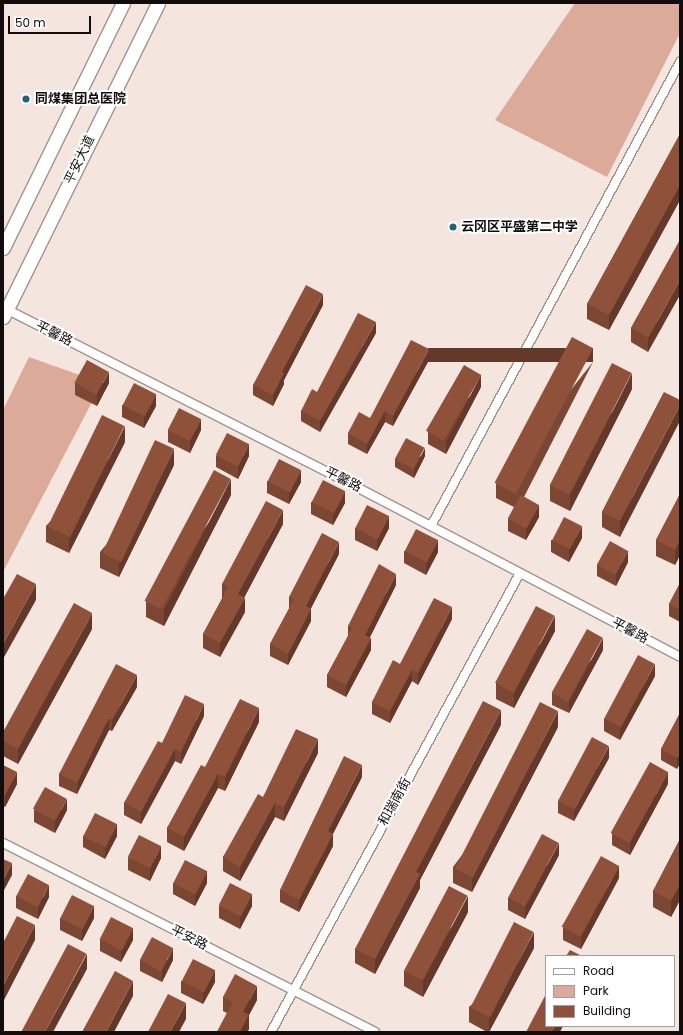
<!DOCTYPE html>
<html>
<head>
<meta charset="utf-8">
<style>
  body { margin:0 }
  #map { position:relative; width:683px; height:1035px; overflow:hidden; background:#f4e5df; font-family:Poppins,"Noto Sans SC",sans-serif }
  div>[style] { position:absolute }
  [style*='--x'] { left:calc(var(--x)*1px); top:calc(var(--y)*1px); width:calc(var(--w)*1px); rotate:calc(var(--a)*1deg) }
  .green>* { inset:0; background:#dbaa98 }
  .roads { filter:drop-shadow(1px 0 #a1938e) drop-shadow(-1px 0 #a1938e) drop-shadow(0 1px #a1938e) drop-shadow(0 -1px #a1938e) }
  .minor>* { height:8px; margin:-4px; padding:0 4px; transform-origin:4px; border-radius:4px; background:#fff }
  .primary>* { height:13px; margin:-6.5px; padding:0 6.5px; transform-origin:6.5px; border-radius:6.5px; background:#fff }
  .wall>* { inset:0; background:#7b4632 }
  .shaded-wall>* { inset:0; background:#643929; transform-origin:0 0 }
  .building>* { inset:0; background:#8f513a; transform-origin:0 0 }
  .dots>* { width:11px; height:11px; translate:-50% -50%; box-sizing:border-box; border:2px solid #fff; border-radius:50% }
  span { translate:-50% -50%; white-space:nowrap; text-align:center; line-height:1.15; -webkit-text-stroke:4px #fff; paint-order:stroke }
  .poi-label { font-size:13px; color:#120d0c; font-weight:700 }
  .left { translate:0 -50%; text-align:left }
  .street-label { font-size:13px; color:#120d0c }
  .frame { position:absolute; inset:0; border:4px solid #120d0c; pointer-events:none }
  .legend { position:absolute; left:545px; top:955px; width:130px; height:72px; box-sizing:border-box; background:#fff; border:1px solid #a09e9e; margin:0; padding:5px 7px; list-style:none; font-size:12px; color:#120d0c }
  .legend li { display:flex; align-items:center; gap:8px; height:20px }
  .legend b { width:20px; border:1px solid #a09e9e }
  .scale { position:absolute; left:8px; top:16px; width:83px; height:18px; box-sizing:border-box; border:2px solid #120d0c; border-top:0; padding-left:5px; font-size:12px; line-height:14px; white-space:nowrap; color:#120d0c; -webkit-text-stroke:3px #fff; paint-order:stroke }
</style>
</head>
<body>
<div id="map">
  <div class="green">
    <i style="clip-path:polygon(575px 3px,680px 3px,680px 33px,607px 177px,495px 120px)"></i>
    <i style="clip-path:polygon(29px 357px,102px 383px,3px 572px,3px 410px)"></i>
  </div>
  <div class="roads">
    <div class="minor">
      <i style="--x:4;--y:308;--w:382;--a:26.9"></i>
      <i style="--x:345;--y:481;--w:378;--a:27.7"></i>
      <i style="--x:431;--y:526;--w:527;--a:-61.78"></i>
      <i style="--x:3;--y:843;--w:417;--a:26.9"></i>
      <i style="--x:271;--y:1032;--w:522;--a:-61.52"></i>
    </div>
    <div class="primary">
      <i style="--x:3;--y:248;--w:273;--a:-63.9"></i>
      <i style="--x:3;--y:317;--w:350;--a:-63.7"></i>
    </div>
  </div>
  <div class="wall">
    <i style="clip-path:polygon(680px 134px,680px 200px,609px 330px,587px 319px,587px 304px)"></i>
    <i style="clip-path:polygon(680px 240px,648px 352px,631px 342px,631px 328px)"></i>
    <i style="clip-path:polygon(323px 305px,284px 380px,284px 384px,273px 406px,253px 395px,253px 385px)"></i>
    <i style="clip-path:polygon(376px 333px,320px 432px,301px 421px,301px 411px,317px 392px)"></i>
    <i style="clip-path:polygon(429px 360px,393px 426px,385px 422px,367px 454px,348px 444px,348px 433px,370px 418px)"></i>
    <i style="clip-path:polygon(593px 362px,524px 497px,539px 517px,526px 540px,508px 531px,508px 519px,514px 507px,496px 498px,496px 484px)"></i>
    <i style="clip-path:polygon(75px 383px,109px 383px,97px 406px,75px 395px)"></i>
    <i style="clip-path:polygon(481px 387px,446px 454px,428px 444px,428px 432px)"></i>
    <i style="clip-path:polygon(632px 389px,570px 511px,550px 501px,550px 485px)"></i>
    <i style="clip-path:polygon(664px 392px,620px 537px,602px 527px,602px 512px)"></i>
    <i style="clip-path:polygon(122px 405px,156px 406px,144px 428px,122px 417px)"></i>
    <i style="clip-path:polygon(168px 430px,201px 430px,190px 453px,168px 442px)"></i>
    <i style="clip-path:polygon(125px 442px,69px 553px,46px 542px,46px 526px)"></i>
    <i style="clip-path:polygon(216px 456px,249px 456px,238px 479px,216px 467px)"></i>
    <i style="clip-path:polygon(425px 456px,414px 478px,395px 467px,395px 459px)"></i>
    <i style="clip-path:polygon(174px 465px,119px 577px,100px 568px,100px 552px)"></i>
    <i style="clip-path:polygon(267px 481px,301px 482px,289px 504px,267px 493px)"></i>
    <i style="clip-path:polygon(680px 494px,680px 555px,675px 565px,656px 556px,656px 540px)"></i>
    <i style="clip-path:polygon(231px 495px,164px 626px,146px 617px,146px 601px)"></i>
    <i style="clip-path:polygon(311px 502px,345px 503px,333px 525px,311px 514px)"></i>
    <i style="clip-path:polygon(283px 524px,244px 598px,245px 612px,220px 657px,203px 648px,203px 634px,222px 599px,222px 584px)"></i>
    <i style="clip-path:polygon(355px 528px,389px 528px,377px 551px,355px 540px)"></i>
    <i style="clip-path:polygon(582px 538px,569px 562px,551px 552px,551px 540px)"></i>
    <i style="clip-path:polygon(404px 551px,438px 552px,426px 575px,404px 563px)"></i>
    <i style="clip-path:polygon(339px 554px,311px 608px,311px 621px,288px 665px,270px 656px,270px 644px,289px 609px,289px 597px)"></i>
    <i style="clip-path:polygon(628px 562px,616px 586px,597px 576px,597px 565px)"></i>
    <i style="clip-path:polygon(680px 583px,680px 622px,669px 616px,669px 604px)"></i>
    <i style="clip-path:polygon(396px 585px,370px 637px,371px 650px,346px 697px,327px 687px,327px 675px,348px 637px,348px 626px)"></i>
    <i style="clip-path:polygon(452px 619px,418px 685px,412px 681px,390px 723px,372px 714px,372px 702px,400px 664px)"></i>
    <i style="clip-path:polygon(92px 629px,18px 764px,3px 756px,3px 732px)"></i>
    <i style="clip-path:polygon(555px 631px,514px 708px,496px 699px,496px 683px)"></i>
    <i style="clip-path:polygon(603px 650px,569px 713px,552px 705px,552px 693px)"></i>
    <i style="clip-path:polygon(655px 676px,620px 740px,604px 731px,604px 719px)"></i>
    <i style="clip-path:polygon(137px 687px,112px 731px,109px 730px,77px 794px,59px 786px,59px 774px)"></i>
    <i style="clip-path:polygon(680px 713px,677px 769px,661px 760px,661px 749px)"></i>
    <i style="clip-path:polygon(204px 716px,181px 764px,175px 761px,141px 824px,124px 815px,124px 803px,162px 743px)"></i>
    <i style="clip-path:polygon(259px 722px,225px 791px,218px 788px,184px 851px,167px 842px,167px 828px,205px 767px)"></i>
    <i style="clip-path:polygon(501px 725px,420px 880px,420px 888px,375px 974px,355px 963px,355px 949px)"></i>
    <i style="clip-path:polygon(558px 727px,472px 892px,453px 883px,453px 867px)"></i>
    <i style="clip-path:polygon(318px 753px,284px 821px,275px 817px,240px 881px,223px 871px,223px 857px,263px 797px)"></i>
    <i style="clip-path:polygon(609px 758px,574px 821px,558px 813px,558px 801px)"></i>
    <i style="clip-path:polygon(3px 765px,17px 784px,5px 807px,3px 806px)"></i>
    <i style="clip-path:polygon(362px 777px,333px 834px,333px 846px,299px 912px,280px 902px,280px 890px)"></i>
    <i style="clip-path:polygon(668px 784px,630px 855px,612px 845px,612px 833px)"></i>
    <i style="clip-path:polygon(34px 810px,67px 810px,55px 833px,34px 822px)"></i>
    <i style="clip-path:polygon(83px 836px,117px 836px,105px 859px,83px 847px)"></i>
    <i style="clip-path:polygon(680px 839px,680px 900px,671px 917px,653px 907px,653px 891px)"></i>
    <i style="clip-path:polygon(559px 855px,525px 919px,508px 910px,508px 898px)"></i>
    <i style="clip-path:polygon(128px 858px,161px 858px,150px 881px,128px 870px)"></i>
    <i style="clip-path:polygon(619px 878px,581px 949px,563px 940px,563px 928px)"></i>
    <i style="clip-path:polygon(173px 883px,207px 883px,195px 906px,173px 894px)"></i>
    <i style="clip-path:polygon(16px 896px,49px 897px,38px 919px,16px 908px)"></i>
    <i style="clip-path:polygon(219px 906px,252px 906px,240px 929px,219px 918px)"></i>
    <i style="clip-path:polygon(468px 912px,423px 997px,404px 986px,404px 971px)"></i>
    <i style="clip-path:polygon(60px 918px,94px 918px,82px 941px,60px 930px)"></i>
    <i style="clip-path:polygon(100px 939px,133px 940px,121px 962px,100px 951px)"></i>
    <i style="clip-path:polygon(534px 948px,489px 1032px,487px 1032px,469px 1022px,469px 1007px)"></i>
    <i style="clip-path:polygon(140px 960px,173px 960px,162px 982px,140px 971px)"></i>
    <i style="clip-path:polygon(181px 981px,215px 982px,203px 1004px,181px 993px)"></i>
    <i style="clip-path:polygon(223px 997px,257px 1000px,249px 1015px,249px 1029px,247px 1032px,217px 1032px,227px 1013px,223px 1011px)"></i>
  </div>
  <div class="shaded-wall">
    <i style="clip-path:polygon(680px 185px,680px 200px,609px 330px,609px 315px)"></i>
    <i style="clip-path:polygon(680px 280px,680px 295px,648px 352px,648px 338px)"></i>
    <i style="clip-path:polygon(323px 294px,323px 305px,284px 380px,284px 384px,273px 406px,273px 395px,282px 372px)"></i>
    <i style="clip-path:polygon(376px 322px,376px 333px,320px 432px,320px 421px)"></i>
    <i style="left:593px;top:348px;width:14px;height:165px;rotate:90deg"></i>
    <i style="clip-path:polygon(429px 349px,429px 360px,393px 426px,393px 416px)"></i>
    <i style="clip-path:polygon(109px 372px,109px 383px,97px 406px,97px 394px)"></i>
    <i style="clip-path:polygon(632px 373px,632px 389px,570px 511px,570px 495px)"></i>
    <i style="clip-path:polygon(481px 375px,481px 387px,446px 454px,446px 442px)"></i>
    <i style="clip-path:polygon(156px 394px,156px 406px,144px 428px,144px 417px)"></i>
    <i style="clip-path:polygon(680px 405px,680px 421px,620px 537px,620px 521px)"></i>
    <i style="clip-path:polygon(385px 411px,385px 422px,367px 454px,367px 444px)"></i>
    <i style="clip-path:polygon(201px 419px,201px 430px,190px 453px,190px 441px)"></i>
    <i style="clip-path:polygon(125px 426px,125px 442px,69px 553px,69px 538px)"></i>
    <i style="clip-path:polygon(249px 444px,249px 456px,238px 479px,238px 467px)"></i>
    <i style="clip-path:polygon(425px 448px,425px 456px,414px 478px,414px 470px)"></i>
    <i style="clip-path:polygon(174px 449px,174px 465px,119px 577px,119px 562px)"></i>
    <i style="clip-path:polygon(301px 470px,301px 482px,289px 504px,289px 492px)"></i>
    <i style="clip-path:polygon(231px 479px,231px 495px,164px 626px,164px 610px)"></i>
    <i style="clip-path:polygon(345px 491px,345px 503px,333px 525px,333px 514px)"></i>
    <i style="clip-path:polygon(539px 505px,539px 517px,526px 540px,526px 529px)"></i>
    <i style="clip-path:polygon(283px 510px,283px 524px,238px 609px,238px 594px)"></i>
    <i style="clip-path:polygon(389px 516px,389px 528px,377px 551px,377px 539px)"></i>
    <i style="clip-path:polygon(582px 526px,582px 538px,569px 562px,569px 550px)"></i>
    <i style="clip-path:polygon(438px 540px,438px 552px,426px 575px,426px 563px)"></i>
    <i style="clip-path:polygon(680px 540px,680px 555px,675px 565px,675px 550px)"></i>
    <i style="clip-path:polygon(339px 542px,339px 554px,306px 618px,306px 606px)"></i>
    <i style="clip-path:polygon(628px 551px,628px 562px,616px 586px,616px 574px)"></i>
    <i style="clip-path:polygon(396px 574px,396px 585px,365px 647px,365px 635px)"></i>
    <i style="clip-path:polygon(36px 584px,36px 600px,3px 659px,3px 644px)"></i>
    <i style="clip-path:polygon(245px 598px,245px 612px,220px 657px,220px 643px)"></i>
    <i style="clip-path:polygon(452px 607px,452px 619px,418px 685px,418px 673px)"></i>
    <i style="clip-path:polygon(311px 609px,311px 621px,288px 665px,288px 654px)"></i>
    <i style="clip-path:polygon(92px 613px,92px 629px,18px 764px,18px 749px)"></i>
    <i style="clip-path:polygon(555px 616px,555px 631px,514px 708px,514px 693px)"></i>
    <i style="clip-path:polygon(371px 638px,371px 650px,346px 697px,346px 685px)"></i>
    <i style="clip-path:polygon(603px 638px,603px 650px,569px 713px,569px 702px)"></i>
    <i style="clip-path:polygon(655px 664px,655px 676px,620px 740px,620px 728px)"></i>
    <i style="clip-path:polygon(412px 670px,412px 681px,390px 723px,390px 711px)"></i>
    <i style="clip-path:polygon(137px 675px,137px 687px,112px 731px,112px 720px)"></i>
    <i style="clip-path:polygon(204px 704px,204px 716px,181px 764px,181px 752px)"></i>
    <i style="clip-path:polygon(259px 708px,259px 722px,225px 791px,225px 777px)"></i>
    <i style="clip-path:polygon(501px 710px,501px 725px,420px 880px,420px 888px,375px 974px,375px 959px,416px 872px)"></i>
    <i style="clip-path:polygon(558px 711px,558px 727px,472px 892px,472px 877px)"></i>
    <i style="clip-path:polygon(109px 718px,109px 730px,77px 794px,77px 783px)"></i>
    <i style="clip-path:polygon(318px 739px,318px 753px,284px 821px,284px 807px)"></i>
    <i style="clip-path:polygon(609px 746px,609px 758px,574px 821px,574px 810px)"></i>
    <i style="clip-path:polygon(175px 749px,175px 761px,141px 824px,141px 812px)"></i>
    <i style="clip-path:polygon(680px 752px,680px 764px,677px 769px,677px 758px)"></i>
    <i style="clip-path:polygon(362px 765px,362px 777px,328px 843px,328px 831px)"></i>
    <i style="clip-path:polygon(17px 772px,17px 784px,5px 807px,5px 795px)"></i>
    <i style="clip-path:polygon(668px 772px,668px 784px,630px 855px,630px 843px)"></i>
    <i style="clip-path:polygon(218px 774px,218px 788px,184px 851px,184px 837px)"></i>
    <i style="clip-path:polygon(67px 799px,67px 810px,55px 833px,55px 821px)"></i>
    <i style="clip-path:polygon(275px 803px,275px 817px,240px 881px,240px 867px)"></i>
    <i style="clip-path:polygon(117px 824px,117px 836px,105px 859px,105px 847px)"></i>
    <i style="clip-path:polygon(333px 834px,333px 846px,299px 912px,299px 900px)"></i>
    <i style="clip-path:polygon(559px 843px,559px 855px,525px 919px,525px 907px)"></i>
    <i style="clip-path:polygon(161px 846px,161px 858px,150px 881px,150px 869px)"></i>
    <i style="clip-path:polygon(12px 863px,12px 875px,3px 892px,3px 880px)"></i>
    <i style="clip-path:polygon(619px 866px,619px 878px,581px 949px,581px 937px)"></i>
    <i style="clip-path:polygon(207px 871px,207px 883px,195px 906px,195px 894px)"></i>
    <i style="clip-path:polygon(680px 884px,680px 900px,671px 917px,671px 901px)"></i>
    <i style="clip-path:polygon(49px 885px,49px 897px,38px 919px,38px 908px)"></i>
    <i style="clip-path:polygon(252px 894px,252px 906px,240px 929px,240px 917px)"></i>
    <i style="clip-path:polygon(468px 896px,468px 912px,423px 997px,423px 981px)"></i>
    <i style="clip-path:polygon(94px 906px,94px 918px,82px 941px,82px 929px)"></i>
    <i style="clip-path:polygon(35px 925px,35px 940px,3px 1002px,3px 986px)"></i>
    <i style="clip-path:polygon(133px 928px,133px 940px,121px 962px,121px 950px)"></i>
    <i style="clip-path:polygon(534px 932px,534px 948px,489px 1032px,489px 1017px)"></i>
    <i style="clip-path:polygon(173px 948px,173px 960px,162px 982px,162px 971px)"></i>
    <i style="clip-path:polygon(87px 954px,87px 969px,53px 1032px,45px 1032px)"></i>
    <i style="clip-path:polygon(215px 970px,215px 982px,203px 1004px,203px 993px)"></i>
    <i style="clip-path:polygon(133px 981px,133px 996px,114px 1032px,106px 1032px)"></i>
    <i style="clip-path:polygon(257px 986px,257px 1000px,249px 1015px,249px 1029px,247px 1032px,240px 1032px,243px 1012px)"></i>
    <i style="clip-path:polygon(186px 1003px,186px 1019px,179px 1032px,170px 1032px)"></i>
    <i style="clip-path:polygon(555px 1026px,563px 1026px,560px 1032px,551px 1032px)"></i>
  </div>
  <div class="building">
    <i style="clip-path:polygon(680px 134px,680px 185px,609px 315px,587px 304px)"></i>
    <i style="clip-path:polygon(680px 240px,680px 280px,648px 338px,631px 328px)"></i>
    <i style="clip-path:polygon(306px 285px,323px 294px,282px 372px,284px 373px,273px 395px,253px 385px)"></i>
    <i style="clip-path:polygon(358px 313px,376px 322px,320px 421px,301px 411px,312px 389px,317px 392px)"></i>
    <i style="left:572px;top:337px;width:24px;height:165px;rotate:28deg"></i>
    <i style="clip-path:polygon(411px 340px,429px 349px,393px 416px,385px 411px,367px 444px,348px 433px,359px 412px,370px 418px)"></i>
    <i style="left:87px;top:360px;width:25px;height:26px;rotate:29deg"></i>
    <i style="left:612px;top:363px;width:22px;height:137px;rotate:27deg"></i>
    <i style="left:464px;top:365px;width:20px;height:76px;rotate:30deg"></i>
    <i style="left:134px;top:383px;width:25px;height:25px;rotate:27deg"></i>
    <i style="clip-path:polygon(664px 392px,680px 400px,680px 405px,620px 521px,602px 512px)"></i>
    <i style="left:179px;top:408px;width:25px;height:25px;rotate:27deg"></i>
    <i style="left:102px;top:415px;width:25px;height:124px;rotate:26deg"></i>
    <i style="left:227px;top:433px;width:25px;height:25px;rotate:27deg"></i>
    <i style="left:406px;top:438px;width:21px;height:24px;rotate:28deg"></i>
    <i style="left:155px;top:440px;width:21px;height:125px;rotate:25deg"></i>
    <i style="left:279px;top:459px;width:25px;height:25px;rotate:27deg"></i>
    <i style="left:214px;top:470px;width:19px;height:148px;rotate:28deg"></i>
    <i style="left:323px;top:480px;width:25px;height:25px;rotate:27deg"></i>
    <i style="clip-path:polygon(680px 494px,680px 540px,675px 550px,656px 540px)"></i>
    <i style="left:521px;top:495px;width:21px;height:27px;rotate:29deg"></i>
    <i style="clip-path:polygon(266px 501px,283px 510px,238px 594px,245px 598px,220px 643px,203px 634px,228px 587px,222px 584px)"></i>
    <i style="left:367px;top:505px;width:25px;height:26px;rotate:27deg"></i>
    <i style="left:564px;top:517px;width:20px;height:26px;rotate:27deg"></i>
    <i style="left:416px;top:529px;width:25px;height:25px;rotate:27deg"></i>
    <i style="clip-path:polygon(322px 533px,339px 542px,306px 606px,311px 609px,288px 654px,270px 644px,294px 599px,289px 597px)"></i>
    <i style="left:610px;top:541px;width:21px;height:27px;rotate:29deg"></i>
    <i style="clip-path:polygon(379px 564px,396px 574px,365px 635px,371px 638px,346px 685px,327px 675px,352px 628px,348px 626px)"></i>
    <i style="clip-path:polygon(17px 574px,36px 584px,3px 644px,3px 599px)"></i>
    <i style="clip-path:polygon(680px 583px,680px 610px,669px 604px)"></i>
    <i style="clip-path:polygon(434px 598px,452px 607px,418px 673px,412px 670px,390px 711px,372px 702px,393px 660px,400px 664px)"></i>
    <i style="clip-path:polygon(74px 603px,92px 613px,18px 749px,3px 741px,3px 732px)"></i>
    <i style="left:536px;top:606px;width:21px;height:87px;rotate:28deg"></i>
    <i style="left:587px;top:629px;width:18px;height:73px;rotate:29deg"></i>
    <i style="left:638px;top:655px;width:19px;height:72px;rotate:28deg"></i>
    <i style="clip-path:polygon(116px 664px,137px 675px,112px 720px,109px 718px,77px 783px,59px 774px)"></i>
    <i style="clip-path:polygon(185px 695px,204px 704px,181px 752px,175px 749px,141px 812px,124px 803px,158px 741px,162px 743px)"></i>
    <i style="clip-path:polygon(240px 699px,259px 708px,225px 777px,218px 774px,184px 837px,167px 828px,201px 765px,205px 767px)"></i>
    <i style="clip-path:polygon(483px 701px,501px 710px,416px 872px,420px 874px,375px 959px,355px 949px)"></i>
    <i style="left:540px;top:702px;width:20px;height:187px;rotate:27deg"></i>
    <i style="clip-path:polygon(680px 713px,680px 752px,677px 758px,661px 749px)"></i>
    <i style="clip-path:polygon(296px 729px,318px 739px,284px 807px,275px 803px,240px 867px,223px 857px,258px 794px,263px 797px)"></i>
    <i style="left:592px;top:737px;width:19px;height:72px;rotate:28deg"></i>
    <i style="clip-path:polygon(344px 756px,362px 765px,328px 831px,333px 834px,299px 900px,280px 890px)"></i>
    <i style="left:650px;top:762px;width:21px;height:81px;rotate:29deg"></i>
    <i style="clip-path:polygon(3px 765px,17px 772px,5px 795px,3px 794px)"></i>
    <i style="left:45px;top:787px;width:25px;height:25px;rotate:29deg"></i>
    <i style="left:95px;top:813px;width:25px;height:26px;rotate:27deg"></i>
    <i style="left:542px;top:834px;width:19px;height:72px;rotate:28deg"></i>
    <i style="left:139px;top:835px;width:25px;height:25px;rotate:27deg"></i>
    <i style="clip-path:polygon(680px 839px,680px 884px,671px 901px,653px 891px)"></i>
    <i style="left:601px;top:856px;width:21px;height:81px;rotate:29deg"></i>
    <i style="clip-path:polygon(3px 859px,12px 863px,3px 880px)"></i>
    <i style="left:185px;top:860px;width:25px;height:26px;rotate:27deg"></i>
    <i style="left:28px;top:874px;width:24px;height:25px;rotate:28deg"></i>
    <i style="left:230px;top:883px;width:25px;height:25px;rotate:27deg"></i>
    <i style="left:449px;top:886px;width:21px;height:96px;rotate:28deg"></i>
    <i style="left:72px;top:895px;width:25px;height:26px;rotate:27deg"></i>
    <i style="clip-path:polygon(17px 916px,35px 925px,3px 986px,3px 943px)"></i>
    <i style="left:111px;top:917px;width:25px;height:25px;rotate:27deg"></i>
    <i style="left:514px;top:922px;width:22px;height:96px;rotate:27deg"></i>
    <i style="left:152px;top:937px;width:24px;height:26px;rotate:28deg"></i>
    <i style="left:68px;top:944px;width:21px;height:100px;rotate:28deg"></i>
    <i style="clip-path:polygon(570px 950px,582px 956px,566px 956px)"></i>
    <i style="left:193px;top:959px;width:25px;height:25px;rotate:27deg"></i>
    <i style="clip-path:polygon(115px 971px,133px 981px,106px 1032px,82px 1032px)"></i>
    <i style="clip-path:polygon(235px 974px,257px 986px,243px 1012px,249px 1014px,240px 1032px,217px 1032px,233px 1002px,223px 997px)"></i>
    <i style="clip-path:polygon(168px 994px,186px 1003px,170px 1032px,148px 1032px)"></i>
    <i style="clip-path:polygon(546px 994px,546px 1026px,555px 1026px,551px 1032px,526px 1032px)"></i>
  </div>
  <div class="dots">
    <i style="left:26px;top:99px;background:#1f6175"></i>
    <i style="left:453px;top:227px;background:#1f6175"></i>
  </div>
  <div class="poi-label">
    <span class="left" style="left:35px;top:99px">同煤集团总医院</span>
    <span class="left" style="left:461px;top:227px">云冈区平盛第二中学</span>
  </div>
  <div class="street-label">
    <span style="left:80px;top:160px;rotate:-64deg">平安大道</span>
    <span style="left:54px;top:334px;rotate:27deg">平馨路</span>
    <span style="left:343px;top:480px;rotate:27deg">平馨路</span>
    <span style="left:630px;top:631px;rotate:28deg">平馨路</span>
    <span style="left:395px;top:802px;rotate:-61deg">和瑞南街</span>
    <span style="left:189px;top:938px;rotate:27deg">平安路</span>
  </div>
  <div class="frame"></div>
  <ul class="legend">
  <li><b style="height:5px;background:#fff"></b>Road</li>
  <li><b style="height:11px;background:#dbaa98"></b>Park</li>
  <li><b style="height:11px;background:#8f513a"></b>Building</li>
  </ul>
  <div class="scale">50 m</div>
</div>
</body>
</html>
